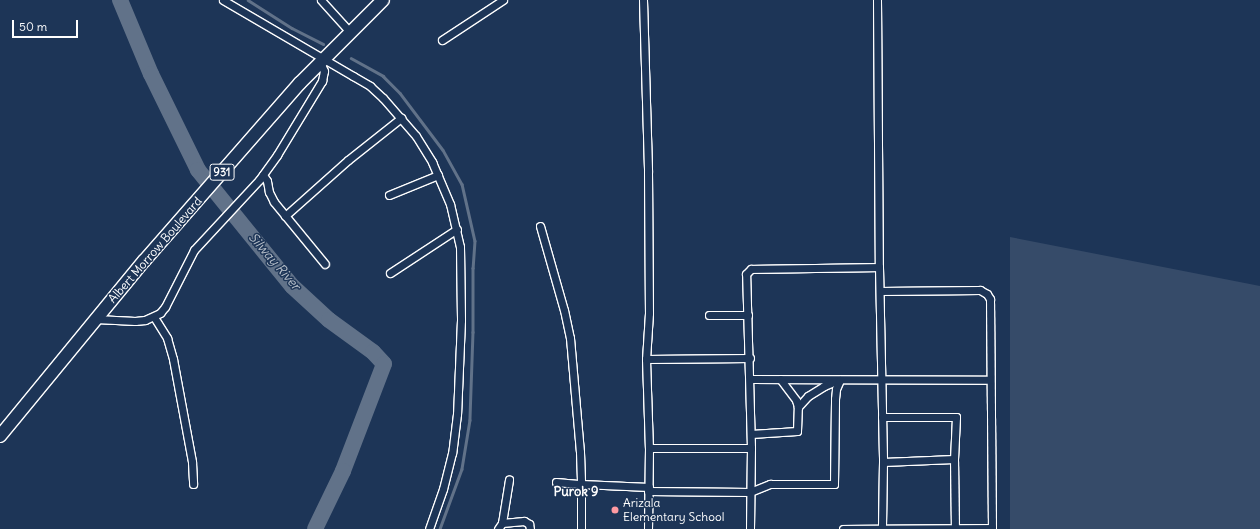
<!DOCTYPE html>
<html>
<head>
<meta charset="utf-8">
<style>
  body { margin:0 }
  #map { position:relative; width:1260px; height:529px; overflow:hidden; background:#1d3557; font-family:Delius,sans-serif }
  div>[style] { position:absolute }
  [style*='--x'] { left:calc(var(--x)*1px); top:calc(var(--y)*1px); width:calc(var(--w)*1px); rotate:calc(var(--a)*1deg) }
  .green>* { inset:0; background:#364b69 }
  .stream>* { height:2.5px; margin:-1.25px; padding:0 1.25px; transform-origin:1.25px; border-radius:1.25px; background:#617289 }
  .river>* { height:16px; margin:-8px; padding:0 8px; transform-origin:8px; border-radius:8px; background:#617289 }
  .roads { filter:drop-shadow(1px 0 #fff) drop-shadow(-1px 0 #fff) drop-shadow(0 1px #fff) drop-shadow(0 -1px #fff) }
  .minor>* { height:7px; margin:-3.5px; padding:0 3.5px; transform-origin:3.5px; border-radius:3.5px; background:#1d3557 }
  .trunk>* { height:12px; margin:-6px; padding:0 6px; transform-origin:6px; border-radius:6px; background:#1d3557 }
  .dots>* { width:11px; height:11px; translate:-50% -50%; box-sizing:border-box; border:2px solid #1d3557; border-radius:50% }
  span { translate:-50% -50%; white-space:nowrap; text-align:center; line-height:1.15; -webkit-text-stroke:3px #1d3557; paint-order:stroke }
  .shield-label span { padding:1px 3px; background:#1d3557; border:1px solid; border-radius:3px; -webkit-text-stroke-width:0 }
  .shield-label { font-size:11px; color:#fff; font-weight:700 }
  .street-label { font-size:12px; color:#fff }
  .poi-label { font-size:12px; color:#fff }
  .left { translate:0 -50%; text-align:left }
  .water-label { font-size:13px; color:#b8c0ca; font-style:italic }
  .neighbourhood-label { font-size:13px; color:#fff; font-weight:700 }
  .scale { position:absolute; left:12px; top:20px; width:66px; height:18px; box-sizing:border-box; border:2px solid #fff; border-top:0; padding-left:5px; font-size:12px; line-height:14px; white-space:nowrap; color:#fff; -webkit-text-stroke:3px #1d3557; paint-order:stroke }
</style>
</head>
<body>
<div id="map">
  <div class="green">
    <i style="clip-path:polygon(1010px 237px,1260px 286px,1260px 529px,1010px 529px)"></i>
  </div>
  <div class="stream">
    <i style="--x:248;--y:0;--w:52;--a:32.5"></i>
    <i style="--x:292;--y:28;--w:35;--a:27"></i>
    <i style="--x:351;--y:58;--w:37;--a:29"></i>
    <i style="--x:383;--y:76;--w:24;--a:45"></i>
    <i style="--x:400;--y:93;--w:71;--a:53"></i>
    <i style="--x:443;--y:150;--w:39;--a:61"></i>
    <i style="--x:462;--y:184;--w:58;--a:77.2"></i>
    <i style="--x:475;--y:241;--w:27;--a:94"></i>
    <i style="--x:473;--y:268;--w:64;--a:90"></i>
    <i style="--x:473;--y:332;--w:88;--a:92"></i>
    <i style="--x:470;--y:420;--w:50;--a:99.3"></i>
    <i style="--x:462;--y:469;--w:64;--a:110.1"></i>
  </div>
  <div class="river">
    <i style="--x:120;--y:0;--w:80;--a:67.3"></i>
    <i style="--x:151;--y:74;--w:107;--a:63.9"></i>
    <i style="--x:198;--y:170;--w:149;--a:51"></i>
    <i style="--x:292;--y:286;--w:50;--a:42.6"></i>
    <i style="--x:329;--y:320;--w:54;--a:36"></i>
    <i style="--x:373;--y:352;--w:16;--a:47"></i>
    <i style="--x:384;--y:364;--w:115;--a:111"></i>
    <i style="--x:343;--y:471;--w:64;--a:115.8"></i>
  </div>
  <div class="roads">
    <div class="minor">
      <i style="--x:223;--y:0;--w:151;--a:30.3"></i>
      <i style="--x:353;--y:76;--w:20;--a:30"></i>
      <i style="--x:370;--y:86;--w:18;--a:43"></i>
      <i style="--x:383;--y:98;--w:50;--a:49"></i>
      <i style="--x:416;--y:136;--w:31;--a:58"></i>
      <i style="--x:432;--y:162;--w:46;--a:66.8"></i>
      <i style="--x:450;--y:204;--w:44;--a:76.9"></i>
      <i style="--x:460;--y:247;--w:73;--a:89.2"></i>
      <i style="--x:461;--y:320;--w:94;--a:92.4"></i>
      <i style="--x:457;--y:414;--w:39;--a:97"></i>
      <i style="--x:452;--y:453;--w:37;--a:104"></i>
      <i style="--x:443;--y:489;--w:42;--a:109.3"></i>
      <i style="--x:321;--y:0;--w:43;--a:47.8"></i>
      <i style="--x:643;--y:0;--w:172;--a:88.3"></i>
      <i style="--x:648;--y:172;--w:141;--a:89.6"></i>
      <i style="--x:649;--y:313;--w:46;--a:93.7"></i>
      <i style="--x:646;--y:359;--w:89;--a:88.1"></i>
      <i style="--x:649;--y:448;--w:81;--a:90.7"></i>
      <i style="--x:877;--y:0;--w:267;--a:89.6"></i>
      <i style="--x:879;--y:267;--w:195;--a:88.8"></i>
      <i style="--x:883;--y:462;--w:67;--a:90.9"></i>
      <i style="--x:442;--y:40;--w:73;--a:-33.3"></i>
      <i style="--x:263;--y:175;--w:7;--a:56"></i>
      <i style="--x:267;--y:181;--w:11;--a:80"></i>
      <i style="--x:269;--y:192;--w:11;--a:63"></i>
      <i style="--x:274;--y:202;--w:80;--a:50.6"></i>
      <i style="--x:389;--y:195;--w:53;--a:-22.2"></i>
      <i style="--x:285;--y:216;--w:84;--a:-41.6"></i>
      <i style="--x:348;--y:160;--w:68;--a:-38.4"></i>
      <i style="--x:540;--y:226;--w:87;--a:74.1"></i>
      <i style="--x:564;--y:310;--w:29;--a:78"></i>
      <i style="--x:570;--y:338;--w:114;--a:85"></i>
      <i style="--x:580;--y:452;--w:32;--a:88"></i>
      <i style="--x:581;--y:484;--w:68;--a:2.5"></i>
      <i style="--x:390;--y:273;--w:80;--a:-33.3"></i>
      <i style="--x:880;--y:291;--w:100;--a:-0.6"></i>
      <i style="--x:980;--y:290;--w:8;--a:30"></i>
      <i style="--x:987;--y:294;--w:6;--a:59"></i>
      <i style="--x:990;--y:299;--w:230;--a:89.5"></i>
      <i style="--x:709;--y:315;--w:39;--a:0"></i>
      <i style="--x:154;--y:317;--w:25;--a:58"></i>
      <i style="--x:167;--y:338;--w:22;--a:74"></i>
      <i style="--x:173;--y:359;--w:105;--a:79.5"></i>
      <i style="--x:192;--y:462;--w:22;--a:87"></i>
      <i style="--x:96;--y:319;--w:39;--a:3"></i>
      <i style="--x:135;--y:321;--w:10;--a:-6"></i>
      <i style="--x:145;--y:320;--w:17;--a:-25"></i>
      <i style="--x:160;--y:313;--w:8;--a:-50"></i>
      <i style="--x:165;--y:307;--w:64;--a:-63"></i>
      <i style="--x:194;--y:250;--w:96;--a:-47.1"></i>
      <i style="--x:259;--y:180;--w:31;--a:-54"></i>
      <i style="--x:277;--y:155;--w:87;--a:-58.7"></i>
      <i style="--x:322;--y:81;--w:10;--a:-79"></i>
      <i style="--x:324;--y:71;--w:10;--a:-114"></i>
      <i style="--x:646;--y:359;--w:104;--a:-0.6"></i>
      <i style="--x:750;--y:379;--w:240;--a:0.2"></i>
      <i style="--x:798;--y:407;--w:15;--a:-48"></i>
      <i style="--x:808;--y:396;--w:19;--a:-32"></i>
      <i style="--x:824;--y:386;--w:13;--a:-23"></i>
      <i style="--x:882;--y:417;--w:74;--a:0"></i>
      <i style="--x:956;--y:417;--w:42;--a:92.7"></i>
      <i style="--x:751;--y:434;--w:46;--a:-3.7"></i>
      <i style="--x:797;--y:431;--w:24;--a:-88"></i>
      <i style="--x:798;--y:407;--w:7;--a:-106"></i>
      <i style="--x:796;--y:400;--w:26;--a:-127"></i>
      <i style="--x:649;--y:448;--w:102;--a:0"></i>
      <i style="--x:883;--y:462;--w:71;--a:-2.4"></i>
      <i style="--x:954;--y:459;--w:69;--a:89.2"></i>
      <i style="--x:556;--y:482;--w:25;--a:5"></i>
      <i style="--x:581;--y:484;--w:45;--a:90"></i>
      <i style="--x:648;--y:491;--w:102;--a:0.6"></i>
      <i style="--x:750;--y:492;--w:22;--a:-22"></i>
      <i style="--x:770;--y:484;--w:64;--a:0"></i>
      <i style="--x:834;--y:484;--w:85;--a:-89.3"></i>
      <i style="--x:835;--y:399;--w:10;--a:-84"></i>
      <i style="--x:836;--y:389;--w:10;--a:-66"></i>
      <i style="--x:502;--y:523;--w:44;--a:-80.8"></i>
      <i style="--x:498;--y:529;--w:7;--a:-56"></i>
      <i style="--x:502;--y:523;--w:22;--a:-5"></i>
      <i style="--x:524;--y:521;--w:6;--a:31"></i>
      <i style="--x:529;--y:524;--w:5;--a:79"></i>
      <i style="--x:750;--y:529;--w:81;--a:-89.3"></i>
      <i style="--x:751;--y:448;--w:174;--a:-91.6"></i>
      <i style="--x:746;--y:274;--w:7;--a:-45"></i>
      <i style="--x:751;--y:269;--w:128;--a:-0.9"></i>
      <i style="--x:843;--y:529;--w:149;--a:-0.4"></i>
    </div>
    <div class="trunk">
      <i style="--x:0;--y:436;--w:227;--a:-50.6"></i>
      <i style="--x:144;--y:261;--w:237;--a:-48.8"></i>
      <i style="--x:300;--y:83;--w:117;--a:-45"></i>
    </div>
  </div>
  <div class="dots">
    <i style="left:615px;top:510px;background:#ff9aa2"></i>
  </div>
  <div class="shield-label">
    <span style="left:222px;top:172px">931</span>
  </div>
  <div class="street-label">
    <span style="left:155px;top:250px;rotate:-49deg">Albert Morrow Boulevard</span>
  </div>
  <div class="poi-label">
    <span class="left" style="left:623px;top:510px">Arizala<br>Elementary School</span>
  </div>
  <div class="water-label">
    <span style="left:274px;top:262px;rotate:49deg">Silway River</span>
  </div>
  <div class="neighbourhood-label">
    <span style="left:576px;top:492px">Purok 9</span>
  </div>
  <div class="scale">50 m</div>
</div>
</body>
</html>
